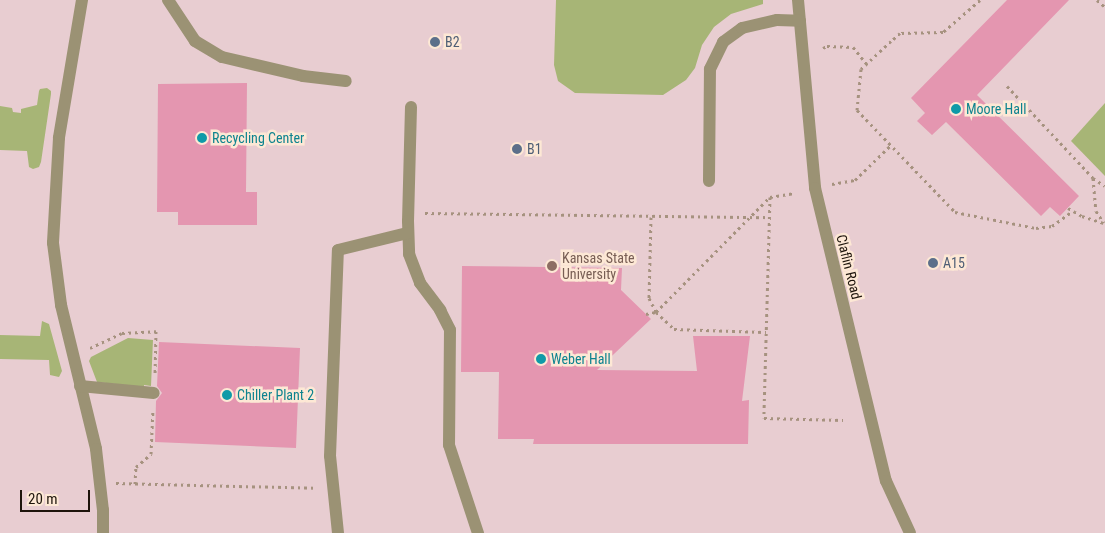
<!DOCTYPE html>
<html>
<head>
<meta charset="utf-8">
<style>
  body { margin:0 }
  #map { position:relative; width:1105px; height:533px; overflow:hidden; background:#f4dac2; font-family:"Roboto Condensed",sans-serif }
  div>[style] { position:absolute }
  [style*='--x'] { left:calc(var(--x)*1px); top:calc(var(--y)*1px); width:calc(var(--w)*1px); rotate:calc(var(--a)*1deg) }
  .education>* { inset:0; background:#e8cdd1; transform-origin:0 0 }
  .green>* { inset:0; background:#a7b576 }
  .building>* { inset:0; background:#e496b0 }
  .path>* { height:3px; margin-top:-1.5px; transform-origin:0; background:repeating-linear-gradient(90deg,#a6927f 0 2.5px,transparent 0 6.5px) }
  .minor>* { height:12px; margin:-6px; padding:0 6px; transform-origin:6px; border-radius:6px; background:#9b9274 }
  .dots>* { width:14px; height:14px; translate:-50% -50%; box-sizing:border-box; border:2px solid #fde8d5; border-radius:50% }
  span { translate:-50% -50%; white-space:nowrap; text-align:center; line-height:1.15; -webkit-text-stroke:5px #fde8d5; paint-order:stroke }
  .service-label { font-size:14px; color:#4e5e75 }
  .left { translate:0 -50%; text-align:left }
  .culture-label { font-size:14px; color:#0d838f }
  .education-label { font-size:14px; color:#785e54 }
  .street-label { font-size:14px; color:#1d140b }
  .scale { position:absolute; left:20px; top:490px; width:70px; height:22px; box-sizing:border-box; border:2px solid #1d140b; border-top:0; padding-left:6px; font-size:15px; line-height:18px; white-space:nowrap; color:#1d140b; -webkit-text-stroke:4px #fde8d5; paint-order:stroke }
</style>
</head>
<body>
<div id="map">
  <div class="education">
    <i style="left:0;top:0;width:1105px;height:533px"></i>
  </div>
  <div class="green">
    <i style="clip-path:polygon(556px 0,763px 0,763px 4px,731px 14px,714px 27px,702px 45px,695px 68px,686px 80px,663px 95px,575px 93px,558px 81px,554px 65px)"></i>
    <i style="clip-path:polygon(47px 88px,51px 91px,51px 94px,41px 162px,39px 167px,33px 169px,29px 167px,27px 151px,0 150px,0 106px,12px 108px,13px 112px,21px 113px,21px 109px,37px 105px,39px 91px,40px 89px)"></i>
    <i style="clip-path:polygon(1105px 103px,1105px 176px,1071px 141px)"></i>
    <i style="clip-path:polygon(42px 321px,49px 324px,62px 371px,59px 377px,50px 375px,49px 360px,0 359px,0 335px,40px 336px)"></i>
    <i style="clip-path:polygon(128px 338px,153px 340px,151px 386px,144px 385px,144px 387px,97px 382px,89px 361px,91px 357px)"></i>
  </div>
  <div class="building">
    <i style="clip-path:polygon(1007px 0,1069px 0,977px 95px,1079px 196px,1060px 216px,1050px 207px,1041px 216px,946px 122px,932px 135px,917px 121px,925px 113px,911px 98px)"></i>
    <i style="clip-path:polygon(247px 83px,246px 192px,257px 192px,257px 225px,178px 225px,178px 212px,157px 212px,158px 84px)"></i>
    <i style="clip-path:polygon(462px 266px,622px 268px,621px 290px,651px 319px,597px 370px,697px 371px,693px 336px,750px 336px,742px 401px,749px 400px,748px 444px,533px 444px,534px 439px,498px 439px,499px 372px,461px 372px)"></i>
    <i style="clip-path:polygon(159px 342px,300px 348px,296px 448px,155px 442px,156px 401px,162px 393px,157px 386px)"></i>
  </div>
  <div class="path">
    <i style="--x:980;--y:0;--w:49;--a:139.1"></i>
    <i style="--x:943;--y:32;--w:43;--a:178.7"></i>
    <i style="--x:900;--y:33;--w:12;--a:138"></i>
    <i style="--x:891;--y:41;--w:41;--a:137"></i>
    <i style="--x:861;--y:69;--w:41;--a:95.6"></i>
    <i style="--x:857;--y:110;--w:141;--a:46.1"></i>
    <i style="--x:955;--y:212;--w:83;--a:11.2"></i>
    <i style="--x:1036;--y:228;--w:16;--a:-7"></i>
    <i style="--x:1052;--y:226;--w:26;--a:-36"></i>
    <i style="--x:1097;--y:0;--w:11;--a:41"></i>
    <i style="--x:823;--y:48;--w:4;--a:-27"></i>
    <i style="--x:827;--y:46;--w:26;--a:2"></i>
    <i style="--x:853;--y:47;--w:22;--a:51"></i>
    <i style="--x:1007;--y:86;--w:126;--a:46.9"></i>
    <i style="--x:1093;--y:178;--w:14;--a:34"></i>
    <i style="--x:1093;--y:178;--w:33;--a:85"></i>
    <i style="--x:1096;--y:211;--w:14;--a:56"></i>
    <i style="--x:832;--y:184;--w:23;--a:-10"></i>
    <i style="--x:855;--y:180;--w:50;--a:-44.2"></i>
    <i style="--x:770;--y:197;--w:221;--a:91.6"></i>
    <i style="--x:764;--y:418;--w:79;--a:1.5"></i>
    <i style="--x:1068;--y:208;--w:16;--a:30"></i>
    <i style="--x:1082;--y:216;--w:23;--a:18"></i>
    <i style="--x:425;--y:213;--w:344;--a:0.7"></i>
    <i style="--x:651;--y:217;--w:81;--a:91.4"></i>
    <i style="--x:649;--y:298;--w:16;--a:63"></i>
    <i style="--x:656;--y:312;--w:25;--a:43"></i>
    <i style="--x:674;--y:329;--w:92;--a:1.9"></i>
    <i style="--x:646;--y:314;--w:10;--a:-11"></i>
    <i style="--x:656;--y:312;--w:162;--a:-45.3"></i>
    <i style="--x:770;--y:197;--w:25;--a:-9"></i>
    <i style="--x:90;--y:348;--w:35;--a:-25"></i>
    <i style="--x:122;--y:333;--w:34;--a:-3"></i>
    <i style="--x:156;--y:331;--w:44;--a:91.3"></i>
    <i style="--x:116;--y:483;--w:199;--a:1.4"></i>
    <i style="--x:135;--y:484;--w:17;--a:-87"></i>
    <i style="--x:136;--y:467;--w:20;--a:-41"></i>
    <i style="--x:151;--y:454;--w:45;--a:-87.5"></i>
  </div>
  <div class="minor">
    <i style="--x:82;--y:0;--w:140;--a:99.5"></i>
    <i style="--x:59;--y:138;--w:105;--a:93.3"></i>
    <i style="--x:53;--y:243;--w:63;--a:82.6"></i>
    <i style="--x:61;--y:305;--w:148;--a:76.3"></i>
    <i style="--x:96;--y:449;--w:61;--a:83.5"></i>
    <i style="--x:103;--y:510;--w:23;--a:90"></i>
    <i style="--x:168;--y:0;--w:49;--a:56.6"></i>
    <i style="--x:195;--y:41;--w:31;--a:31"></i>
    <i style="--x:222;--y:57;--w:83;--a:13.2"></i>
    <i style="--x:303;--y:76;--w:43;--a:6.6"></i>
    <i style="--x:798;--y:0;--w:189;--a:84.8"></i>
    <i style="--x:815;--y:188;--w:301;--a:76.4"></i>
    <i style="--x:886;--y:481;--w:57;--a:65.2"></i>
    <i style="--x:411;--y:107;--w:114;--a:91.5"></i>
    <i style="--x:408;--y:221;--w:33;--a:88"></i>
    <i style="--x:409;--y:254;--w:31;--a:69"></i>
    <i style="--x:420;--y:283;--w:34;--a:53"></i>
    <i style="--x:440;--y:310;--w:22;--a:63"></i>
    <i style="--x:450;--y:330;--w:115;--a:90.5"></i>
    <i style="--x:449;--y:445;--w:93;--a:71.8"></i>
    <i style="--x:709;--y:181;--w:112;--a:-89.5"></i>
    <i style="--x:710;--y:69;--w:30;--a:-64"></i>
    <i style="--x:723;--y:42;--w:24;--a:-36"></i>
    <i style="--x:742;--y:28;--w:36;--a:-13"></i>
    <i style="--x:777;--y:20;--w:23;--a:2"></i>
    <i style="--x:80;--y:386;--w:74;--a:5.4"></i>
    <i style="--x:338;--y:533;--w:77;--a:-95.9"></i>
    <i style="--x:330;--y:456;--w:206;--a:-87.8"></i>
    <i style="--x:338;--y:250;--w:72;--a:-13.7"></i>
  </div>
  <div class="dots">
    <i style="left:435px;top:42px;background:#5c6f8a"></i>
    <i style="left:956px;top:109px;background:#0f9aa8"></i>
    <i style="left:202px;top:138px;background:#0f9aa8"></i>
    <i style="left:517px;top:149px;background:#5c6f8a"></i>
    <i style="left:933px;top:263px;background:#5c6f8a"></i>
    <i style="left:552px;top:266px;background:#8d6e63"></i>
    <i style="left:541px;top:359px;background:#0f9aa8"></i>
    <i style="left:227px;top:395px;background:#0f9aa8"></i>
  </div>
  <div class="service-label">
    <span class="left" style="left:445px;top:42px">B2</span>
    <span class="left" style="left:527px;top:149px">B1</span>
    <span class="left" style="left:943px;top:263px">A15</span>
  </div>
  <div class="culture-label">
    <span class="left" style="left:966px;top:109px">Moore Hall</span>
    <span class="left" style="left:212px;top:138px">Recycling Center</span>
    <span class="left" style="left:551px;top:359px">Weber Hall</span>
    <span class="left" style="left:237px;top:395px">Chiller Plant 2</span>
  </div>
  <div class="education-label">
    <span class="left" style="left:562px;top:266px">Kansas State<br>University</span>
  </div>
  <div class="street-label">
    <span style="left:849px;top:267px;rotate:76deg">Claflin Road</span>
  </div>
  <div class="scale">20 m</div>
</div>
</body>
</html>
